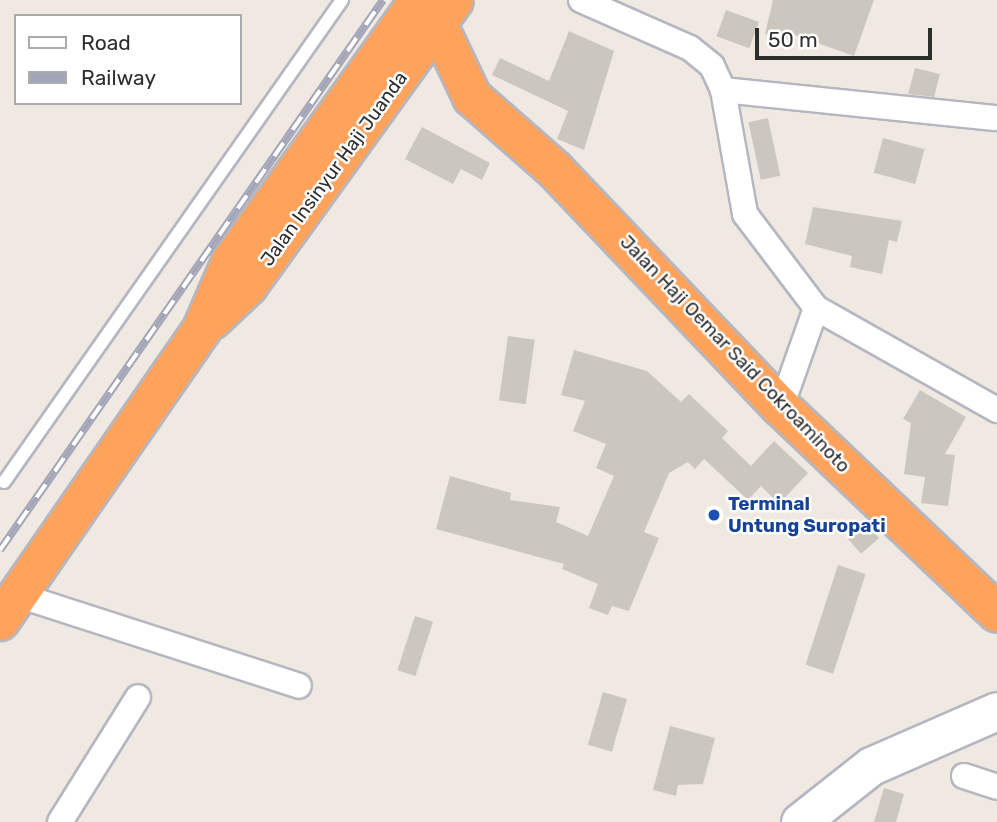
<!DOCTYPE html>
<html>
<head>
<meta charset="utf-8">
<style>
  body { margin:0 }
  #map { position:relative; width:997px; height:822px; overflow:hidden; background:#efe9e1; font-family:Rubik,sans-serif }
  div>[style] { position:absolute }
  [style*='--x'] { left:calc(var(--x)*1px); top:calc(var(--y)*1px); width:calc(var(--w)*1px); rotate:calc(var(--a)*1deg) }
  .building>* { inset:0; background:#cbc7bf; transform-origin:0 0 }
  .roads { filter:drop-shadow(2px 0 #b4b7c1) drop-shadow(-2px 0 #b4b7c1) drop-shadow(0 2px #b4b7c1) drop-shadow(0 -2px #b4b7c1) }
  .lane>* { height:12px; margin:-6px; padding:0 6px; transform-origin:6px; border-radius:6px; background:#fff }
  .street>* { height:24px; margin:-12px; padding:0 12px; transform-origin:12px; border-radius:12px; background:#fff }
  .secondary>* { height:37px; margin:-18.5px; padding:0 18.5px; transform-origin:18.5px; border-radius:18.5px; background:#fff }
  .highway>* { height:38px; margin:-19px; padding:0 19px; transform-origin:19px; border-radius:19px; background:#ffa35c }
  .rail>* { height:8px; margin-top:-4px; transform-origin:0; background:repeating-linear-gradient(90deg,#fff 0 16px,#a3a6b8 0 32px); box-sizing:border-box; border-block:2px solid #a3a6b8 }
  .dots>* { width:19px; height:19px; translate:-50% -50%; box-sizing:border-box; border:4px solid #fff; border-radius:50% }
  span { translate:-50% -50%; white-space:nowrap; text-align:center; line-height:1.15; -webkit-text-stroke:5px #fff; paint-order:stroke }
  .street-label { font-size:19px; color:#2e2e2e }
  .transit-label { font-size:19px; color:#164399; font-weight:700 }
  .left { translate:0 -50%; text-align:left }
  .legend { position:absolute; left:14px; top:14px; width:228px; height:91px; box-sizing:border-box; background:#fff; border:2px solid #ababab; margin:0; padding:9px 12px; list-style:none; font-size:21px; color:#2e2e2e }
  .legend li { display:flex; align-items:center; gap:14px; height:35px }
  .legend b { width:35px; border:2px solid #ababab }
  .scale { position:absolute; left:755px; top:28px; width:177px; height:32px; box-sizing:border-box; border:4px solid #2e2e2e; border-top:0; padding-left:9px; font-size:21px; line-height:24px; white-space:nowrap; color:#2e2e2e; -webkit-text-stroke:5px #fff; paint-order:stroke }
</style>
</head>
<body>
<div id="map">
  <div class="building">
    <i style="clip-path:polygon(773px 0,874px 0,854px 56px,789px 33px,788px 39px,765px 34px)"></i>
    <i style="left:726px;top:10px;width:35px;height:28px;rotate:20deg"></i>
    <i style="clip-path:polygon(569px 31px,614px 51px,584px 150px,557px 139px,568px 111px,492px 75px,500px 58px,549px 81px)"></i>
    <i style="clip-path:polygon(915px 68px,940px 74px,934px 97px,908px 94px)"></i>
    <i style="left:768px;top:118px;width:59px;height:20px;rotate:78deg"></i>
    <i style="clip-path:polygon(422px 127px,490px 163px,482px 180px,461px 169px,453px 184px,405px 159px)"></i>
    <i style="left:883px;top:138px;width:43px;height:36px;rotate:15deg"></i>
    <i style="clip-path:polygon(813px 207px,902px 221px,897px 242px,889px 240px,882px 274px,850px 267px,852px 256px,805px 244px)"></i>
    <i style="left:508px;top:336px;width:27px;height:65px;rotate:8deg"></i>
    <i style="clip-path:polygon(574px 350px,647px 371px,681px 402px,689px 394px,728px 431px,722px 438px,751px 466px,774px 441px,808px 473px,779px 504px,761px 486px,748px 500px,704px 459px,695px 469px,688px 462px,669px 473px,644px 532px,659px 538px,629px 611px,612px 606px,608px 615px,589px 608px,598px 584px,562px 569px,564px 564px,436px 529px,450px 476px,511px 493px,510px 500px,560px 507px,556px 522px,588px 536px,614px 476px,596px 468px,606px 444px,573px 431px,585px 401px,561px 395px)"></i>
    <i style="clip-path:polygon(920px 390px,966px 417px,945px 454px,955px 455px,948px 506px,921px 503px,925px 477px,904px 474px,911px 423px,903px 419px)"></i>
    <i style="left:866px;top:523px;width:20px;height:24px;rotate:49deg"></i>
    <i style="left:838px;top:565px;width:29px;height:105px;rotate:18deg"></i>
    <i style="left:415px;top:616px;width:19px;height:57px;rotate:18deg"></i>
    <i style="left:603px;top:692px;width:25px;height:55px;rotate:16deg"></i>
    <i style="clip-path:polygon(670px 726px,715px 738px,703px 784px,678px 785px,676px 796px,653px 790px)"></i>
    <i style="clip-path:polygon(884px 788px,904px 794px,896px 822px,874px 822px)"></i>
  </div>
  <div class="roads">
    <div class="lane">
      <i style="--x:4;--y:482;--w:589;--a:-54.96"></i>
    </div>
    <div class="street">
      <i style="--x:581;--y:0;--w:119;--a:23.8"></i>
      <i style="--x:690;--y:48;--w:28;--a:39"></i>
      <i style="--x:712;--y:66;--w:26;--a:65"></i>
      <i style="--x:723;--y:90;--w:126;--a:79.9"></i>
      <i style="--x:745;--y:214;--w:118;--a:52.9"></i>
      <i style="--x:816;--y:308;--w:208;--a:29.4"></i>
      <i style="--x:723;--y:90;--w:273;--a:5.9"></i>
      <i style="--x:781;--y:407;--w:105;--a:-70.5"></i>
      <i style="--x:18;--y:595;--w:295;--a:17.9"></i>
      <i style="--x:964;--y:776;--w:35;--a:18"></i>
      <i style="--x:60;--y:822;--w:147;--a:-58"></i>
    </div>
    <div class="secondary">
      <i style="--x:800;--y:822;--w:90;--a:-38.3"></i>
      <i style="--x:871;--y:766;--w:137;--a:-23.6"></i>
    </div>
    <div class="highway">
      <i style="--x:413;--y:7;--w:31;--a:36"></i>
      <i style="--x:438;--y:25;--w:80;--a:64.7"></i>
      <i style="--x:472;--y:97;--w:111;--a:41.3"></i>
      <i style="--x:555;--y:170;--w:327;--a:46.4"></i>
      <i style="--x:781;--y:407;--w:298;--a:43.6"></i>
      <i style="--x:212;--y:320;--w:50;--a:-43.4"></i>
      <i style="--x:248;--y:286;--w:352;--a:-54.2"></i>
      <i style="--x:0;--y:621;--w:355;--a:-55.3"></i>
      <i style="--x:202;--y:329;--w:73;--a:-66.6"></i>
      <i style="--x:231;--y:262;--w:322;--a:-54.3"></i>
    </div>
  </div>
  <div class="rail">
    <i style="--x:0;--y:550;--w:670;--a:-55.15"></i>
  </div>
  <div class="dots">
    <i style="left:714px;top:515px;background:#1a4fb4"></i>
  </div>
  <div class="street-label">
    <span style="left:334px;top:169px;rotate:-54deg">Jalan Insinyur Haji Juanda</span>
    <span style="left:735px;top:354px;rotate:46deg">Jalan Haji Oemar Said Cokroaminoto</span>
  </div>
  <div class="transit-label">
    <span class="left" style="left:728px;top:515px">Terminal<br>Untung Suropati</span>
  </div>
  <ul class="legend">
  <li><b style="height:9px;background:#fff"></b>Road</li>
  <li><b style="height:9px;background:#a3a6b8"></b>Railway</li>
  </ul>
  <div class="scale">50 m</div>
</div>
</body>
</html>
